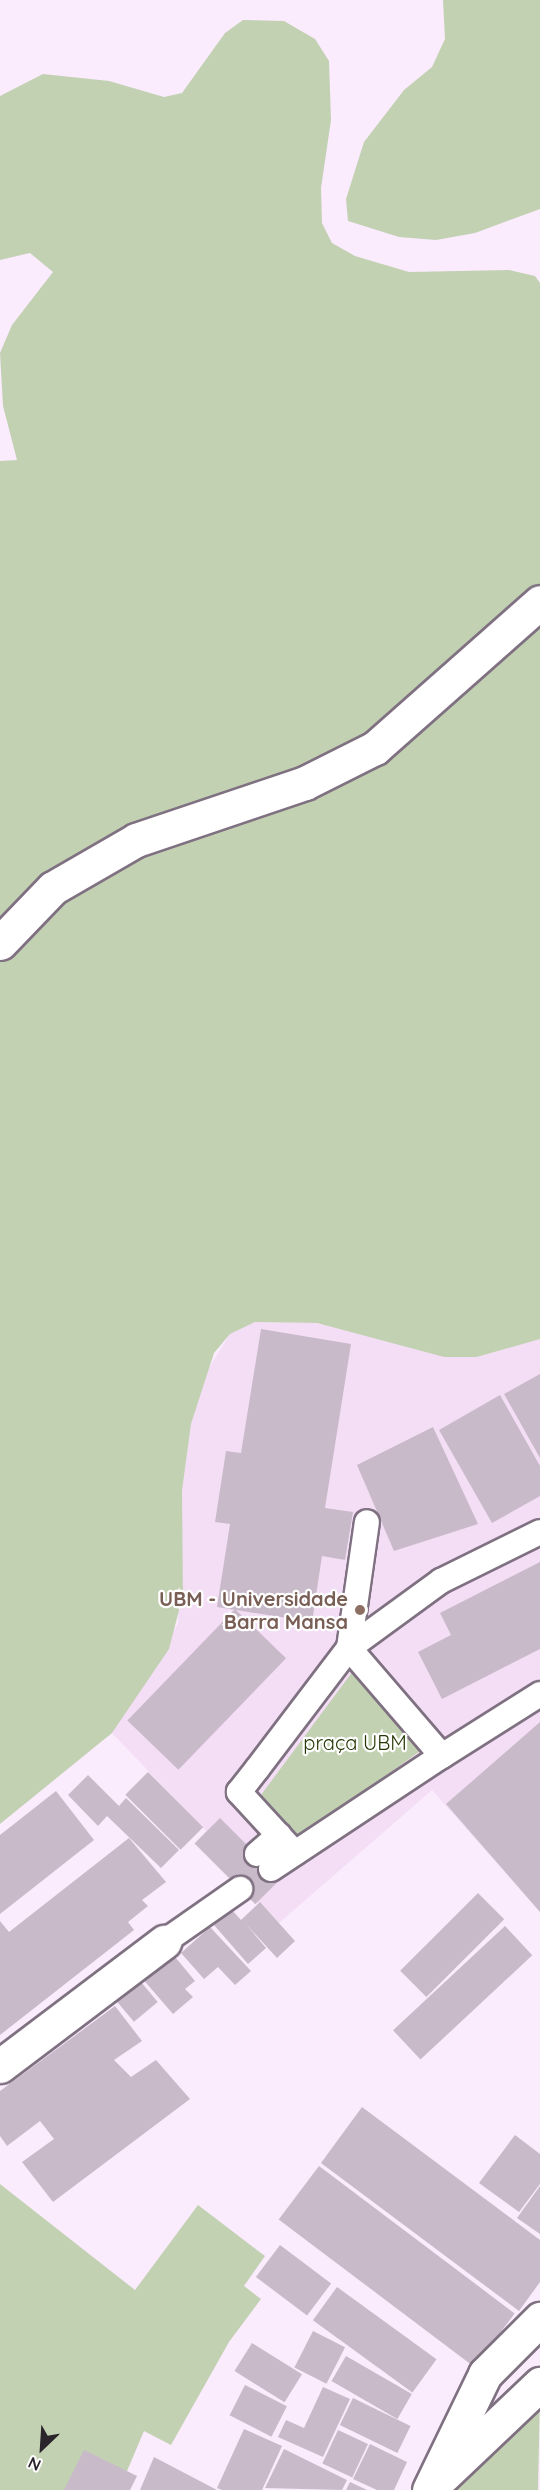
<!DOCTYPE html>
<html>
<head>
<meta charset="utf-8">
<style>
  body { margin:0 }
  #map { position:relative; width:540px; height:2490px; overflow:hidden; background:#faebfd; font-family:Quicksand,sans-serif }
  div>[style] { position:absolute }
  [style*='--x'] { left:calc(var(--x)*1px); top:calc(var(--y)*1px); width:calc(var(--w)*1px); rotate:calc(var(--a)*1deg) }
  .built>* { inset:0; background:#f3def5 }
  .green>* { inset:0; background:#c3d1b3 }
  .building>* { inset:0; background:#c9baca; transform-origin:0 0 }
  .roads { filter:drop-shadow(2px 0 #7f7181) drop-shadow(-2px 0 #7f7181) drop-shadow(0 2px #7f7181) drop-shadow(0 -2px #7f7181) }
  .service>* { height:24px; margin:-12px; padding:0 12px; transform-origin:12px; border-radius:12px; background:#fff }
  .minor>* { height:33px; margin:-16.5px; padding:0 16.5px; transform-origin:16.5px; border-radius:16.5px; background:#fff }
  .dots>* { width:16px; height:16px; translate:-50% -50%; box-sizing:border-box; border:3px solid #fefefe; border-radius:50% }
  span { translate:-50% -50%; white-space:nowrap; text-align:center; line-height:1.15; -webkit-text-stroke:4.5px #fefefe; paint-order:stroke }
  .education-label { font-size:20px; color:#785e54; font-weight:700 }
  .right { translate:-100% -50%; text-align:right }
  .park-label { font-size:20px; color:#263805 }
  .north { position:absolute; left:12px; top:2418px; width:60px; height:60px; -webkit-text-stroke:4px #fefefe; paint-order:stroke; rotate:205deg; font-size:16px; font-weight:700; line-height:24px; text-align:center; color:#2a252b }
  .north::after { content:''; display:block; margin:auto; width:21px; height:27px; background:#2a252b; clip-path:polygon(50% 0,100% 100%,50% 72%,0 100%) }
</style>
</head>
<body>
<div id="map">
  <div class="built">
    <i style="clip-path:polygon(255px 1322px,317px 1323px,444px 1357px,477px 1357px,540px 1339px,540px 1912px,432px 1790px,279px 1923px,195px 1844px,206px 1831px,112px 1733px,178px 1624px,182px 1491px,191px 1424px,206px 1373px,230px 1334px)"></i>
  </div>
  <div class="green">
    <i style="clip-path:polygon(443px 0,540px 0,540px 209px,475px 233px,436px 240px,399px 237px,348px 221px,346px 199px,364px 142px,404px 90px,432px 67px,445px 39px)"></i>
    <i style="clip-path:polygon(243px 20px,284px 21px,315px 39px,329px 61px,331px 120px,321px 188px,322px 223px,332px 243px,355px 256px,409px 272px,509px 270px,535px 276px,540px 283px,540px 1339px,477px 1357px,444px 1357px,317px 1323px,255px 1322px,230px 1334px,214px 1353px,191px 1424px,182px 1491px,183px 1595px,169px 1649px,112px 1733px,0 1824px,0 461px,17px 460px,3px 406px,0 353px,12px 325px,53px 272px,30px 253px,0 260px,0 96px,43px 74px,109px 81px,164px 97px,182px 93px,225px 33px)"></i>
    <i style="clip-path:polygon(353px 1671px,423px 1749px,295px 1841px,255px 1803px)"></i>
    <i style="clip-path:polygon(0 2184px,135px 2290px,198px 2205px,265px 2256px,244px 2286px,261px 2299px,229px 2342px,171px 2445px,144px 2431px,119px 2490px,0 2490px)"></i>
    <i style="clip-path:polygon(540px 2396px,538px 2490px,441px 2490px)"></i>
  </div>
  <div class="building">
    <i style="clip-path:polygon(261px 1329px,351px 1344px,325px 1508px,353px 1512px,345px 1560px,322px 1556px,312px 1622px,217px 1607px,230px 1524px,215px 1522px,226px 1451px,241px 1453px)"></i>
    <i style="clip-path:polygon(540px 1374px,540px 1458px,504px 1394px)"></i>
    <i style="clip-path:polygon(500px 1395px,540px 1466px,540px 1496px,492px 1523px,439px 1430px)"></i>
    <i style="clip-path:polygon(433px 1427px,478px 1524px,394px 1551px,357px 1465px)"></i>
    <i style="clip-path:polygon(540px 1562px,540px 1649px,442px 1699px,418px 1652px,451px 1635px,440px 1613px)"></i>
    <i style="left:235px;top:1609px;width:71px;height:155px;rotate:44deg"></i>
    <i style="clip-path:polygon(540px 1722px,540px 1912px,446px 1804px)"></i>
    <i style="left:148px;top:1772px;width:78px;height:32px;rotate:45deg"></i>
    <i style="clip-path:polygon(88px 1775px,119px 1806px,126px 1798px,179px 1850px,161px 1868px,107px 1816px,98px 1826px,68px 1795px)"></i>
    <i style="clip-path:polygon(56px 1791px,94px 1840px,0 1914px,0 1835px)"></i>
    <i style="left:220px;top:1818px;width:86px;height:36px;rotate:45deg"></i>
    <i style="clip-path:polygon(129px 1838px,166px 1882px,142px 1900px,148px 1906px,128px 1922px,134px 1930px,0 2035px,0 1921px,9px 1932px)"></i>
    <i style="left:478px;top:1893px;width:37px;height:110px;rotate:45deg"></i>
    <i style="clip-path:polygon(260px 1902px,295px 1941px,277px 1958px,245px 1923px,266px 1948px,248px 1964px,214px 1925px,231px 1909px,241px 1920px)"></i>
    <i style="left:505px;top:1926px;width:40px;height:153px;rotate:47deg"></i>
    <i style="clip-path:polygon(210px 1927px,251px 1971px,235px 1985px,218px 1967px,204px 1979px,181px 1953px)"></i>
    <i style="clip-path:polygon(171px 1952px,195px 1981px,185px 1989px,193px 1997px,173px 2014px,141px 1977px)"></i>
    <i style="left:141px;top:1982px;width:26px;height:31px;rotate:50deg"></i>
    <i style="clip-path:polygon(115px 2006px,142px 2041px,114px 2060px,131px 2077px,156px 2060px,190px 2099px,53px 2202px,22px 2162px,54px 2139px,40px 2121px,7px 2146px,0 2136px,0 2091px)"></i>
    <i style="clip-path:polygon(362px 2107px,540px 2240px,540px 2282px,519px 2311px,321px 2163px)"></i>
    <i style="clip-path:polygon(515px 2135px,540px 2154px,540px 2184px,519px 2212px,479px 2183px)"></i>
    <i style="left:319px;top:2166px;width:245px;height:67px;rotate:37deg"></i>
    <i style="clip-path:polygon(540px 2186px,540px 2234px,517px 2218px)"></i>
    <i style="left:280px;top:2245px;width:64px;height:40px;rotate:37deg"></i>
    <i style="left:337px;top:2287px;width:123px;height:41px;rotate:36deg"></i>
    <i style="left:313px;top:2331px;width:36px;height:41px;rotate:27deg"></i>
    <i style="left:252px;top:2343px;width:59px;height:33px;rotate:32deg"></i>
    <i style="left:346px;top:2356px;width:76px;height:29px;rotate:30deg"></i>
    <i style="left:245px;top:2385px;width:47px;height:34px;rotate:27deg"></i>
    <i style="clip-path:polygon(323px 2387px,350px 2399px,323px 2457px,278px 2437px,286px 2420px,304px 2428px)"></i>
    <i style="left:353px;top:2398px;width:64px;height:30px;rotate:26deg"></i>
    <i style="clip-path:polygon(244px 2429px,282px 2446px,262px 2490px,222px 2490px,217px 2488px)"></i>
    <i style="left:338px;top:2430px;width:33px;height:37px;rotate:25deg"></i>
    <i style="clip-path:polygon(370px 2444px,407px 2462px,394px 2490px,377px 2490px,353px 2479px)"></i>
    <i style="clip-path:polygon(284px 2449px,347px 2480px,342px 2490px,265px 2488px)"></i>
    <i style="clip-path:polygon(84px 2450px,137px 2476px,130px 2490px,64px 2490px)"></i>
    <i style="clip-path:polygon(154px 2457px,217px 2490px,140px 2490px)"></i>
    <i style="clip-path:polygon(350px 2482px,367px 2490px,346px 2490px)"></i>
  </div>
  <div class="roads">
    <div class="service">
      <i style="--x:442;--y:1756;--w:116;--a:-32.3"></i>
      <i style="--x:295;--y:1853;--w:83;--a:-132.6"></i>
      <i style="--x:239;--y:1792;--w:29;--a:-52"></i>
      <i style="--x:257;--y:1769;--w:152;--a:-52.8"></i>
      <i style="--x:349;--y:1648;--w:114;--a:-36.1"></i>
      <i style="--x:441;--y:1581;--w:110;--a:-26.3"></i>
      <i style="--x:257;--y:1854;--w:29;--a:-41"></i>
      <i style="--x:271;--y:1869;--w:205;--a:-33.5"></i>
      <i style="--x:442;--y:1756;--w:143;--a:-130.7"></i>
      <i style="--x:349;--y:1648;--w:127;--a:-81.9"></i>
      <i style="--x:164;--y:1942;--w:93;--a:-34.9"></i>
    </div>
    <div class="minor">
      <i style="--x:0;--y:943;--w:76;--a:-46.1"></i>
      <i style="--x:53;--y:888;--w:96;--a:-30"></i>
      <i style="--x:136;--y:840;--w:178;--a:-18.6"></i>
      <i style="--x:305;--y:783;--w:78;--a:-26.6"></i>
      <i style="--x:375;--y:748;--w:220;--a:-41.5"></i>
      <i style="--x:0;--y:2066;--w:206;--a:-37.1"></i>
      <i style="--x:443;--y:2476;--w:134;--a:-43.5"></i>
      <i style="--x:429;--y:2490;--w:129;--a:-64.2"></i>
      <i style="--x:485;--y:2374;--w:78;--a:-45"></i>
    </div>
  </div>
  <div class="dots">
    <i style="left:360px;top:1610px;background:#8d6e63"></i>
  </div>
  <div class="education-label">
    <span class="right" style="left:348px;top:1610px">UBM - Universidade<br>Barra Mansa</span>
  </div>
  <div class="park-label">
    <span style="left:355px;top:1742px">praça UBM</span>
  </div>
  <div class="north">N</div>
</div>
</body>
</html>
